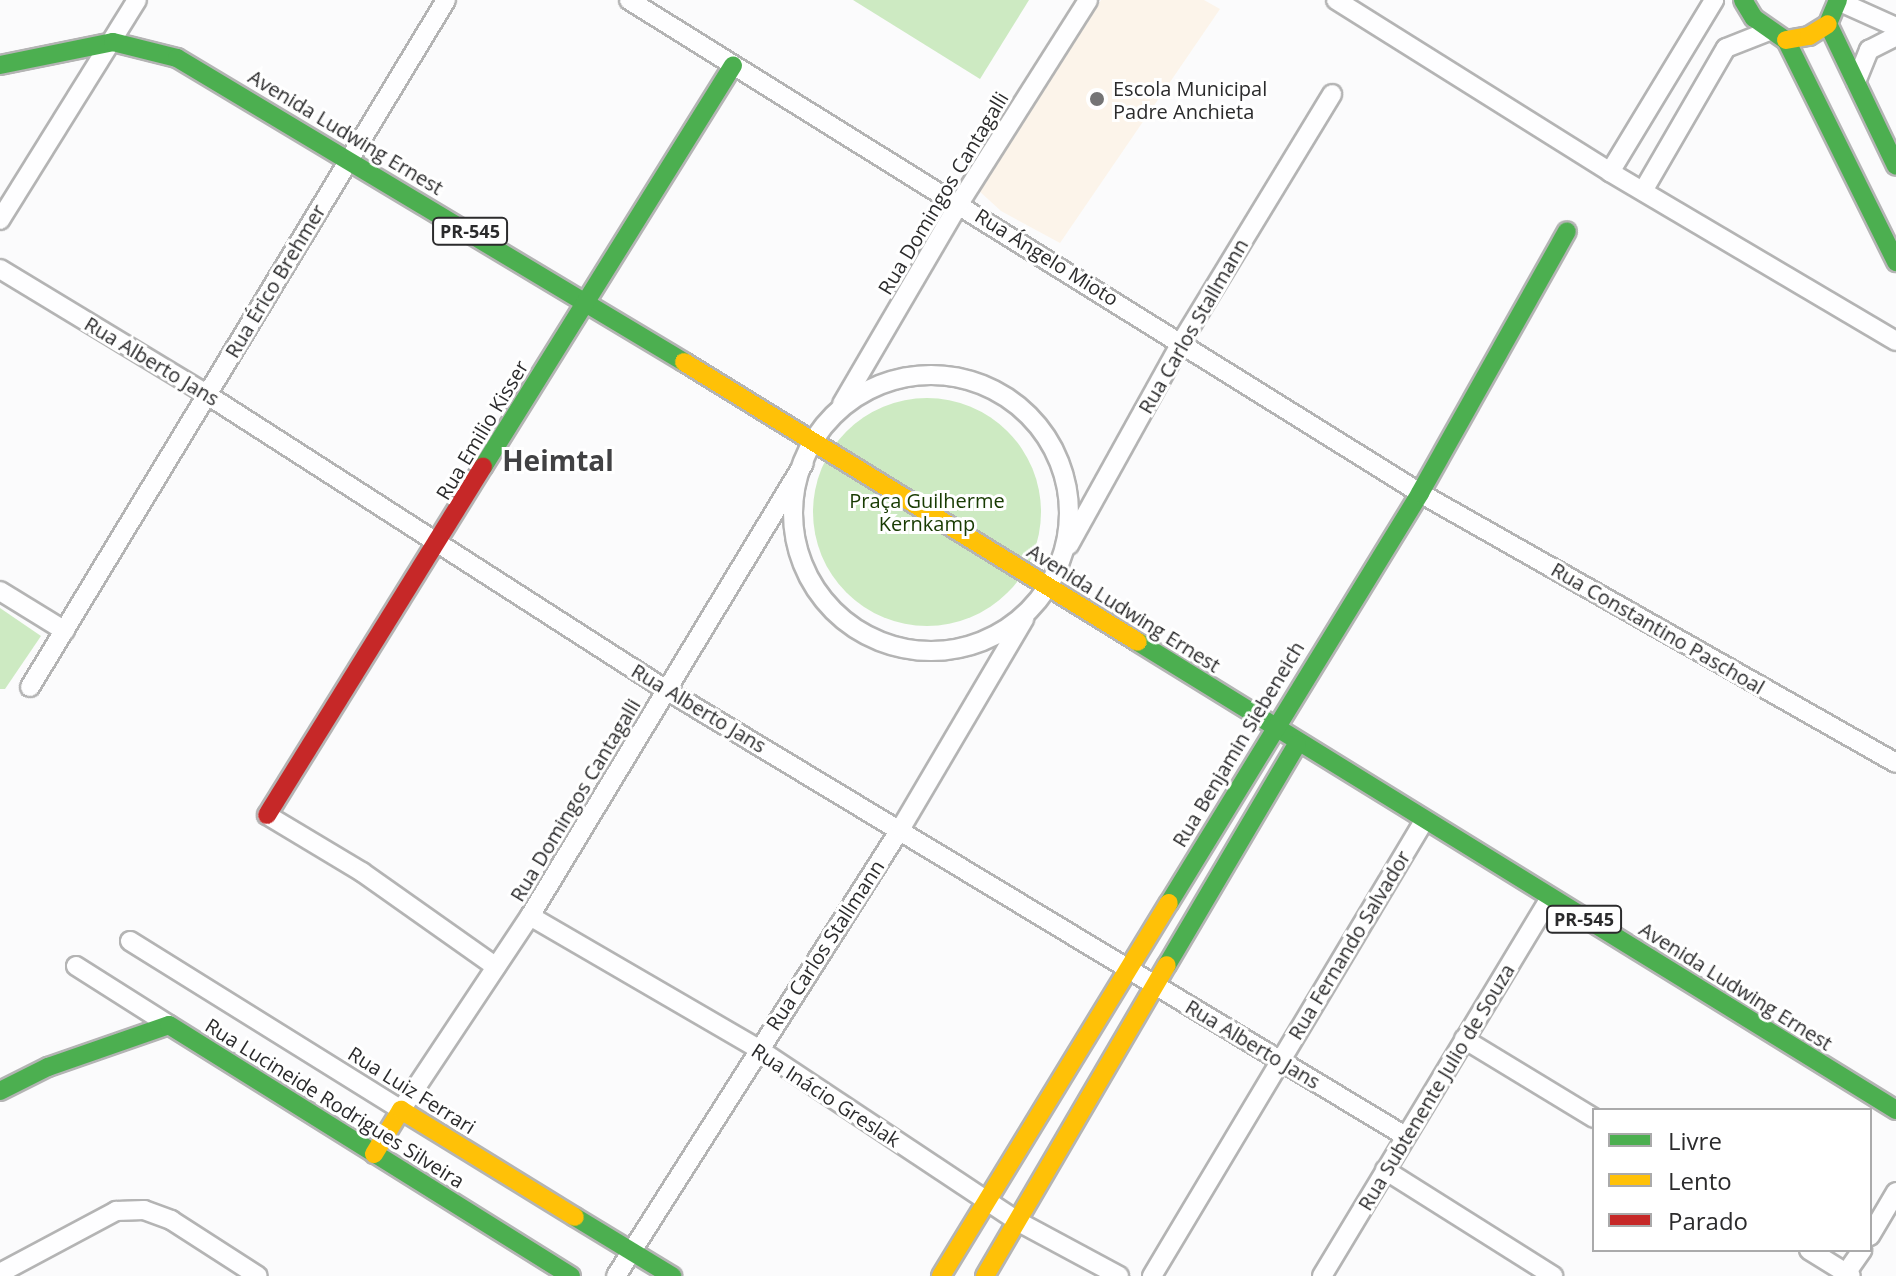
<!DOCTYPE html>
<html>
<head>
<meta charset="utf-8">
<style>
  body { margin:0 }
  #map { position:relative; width:1896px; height:1276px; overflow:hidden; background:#fbfbfc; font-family:"Open Sans",sans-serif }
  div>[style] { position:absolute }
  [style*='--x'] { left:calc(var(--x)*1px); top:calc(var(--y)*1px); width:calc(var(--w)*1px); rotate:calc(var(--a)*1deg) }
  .education>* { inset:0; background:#fcf4ea }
  .green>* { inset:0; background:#cdeac2 }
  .round { border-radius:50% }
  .roads { filter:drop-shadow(2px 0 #b4b4b4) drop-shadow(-2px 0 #b4b4b4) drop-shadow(0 2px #b4b4b4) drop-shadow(0 -2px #b4b4b4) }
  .street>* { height:18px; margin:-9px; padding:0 9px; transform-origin:9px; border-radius:9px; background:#fefeff }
  .street>.ring { margin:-9px; padding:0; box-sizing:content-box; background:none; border:18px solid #fefeff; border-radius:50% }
  .fast>* { height:18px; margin:-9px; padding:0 9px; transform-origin:9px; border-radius:9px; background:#4caf50 }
  .slow>* { height:18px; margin:-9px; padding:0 9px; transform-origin:9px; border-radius:9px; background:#ffc107 }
  .jam>* { height:18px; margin:-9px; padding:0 9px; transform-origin:9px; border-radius:9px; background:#c62828 }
  .dots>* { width:22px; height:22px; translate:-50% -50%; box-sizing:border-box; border:4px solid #fff; border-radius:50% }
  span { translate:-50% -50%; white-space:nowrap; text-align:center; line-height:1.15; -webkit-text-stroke:6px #fff; paint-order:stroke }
  .shield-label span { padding:2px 6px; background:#fff; border:2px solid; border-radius:6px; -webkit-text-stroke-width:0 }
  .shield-label { font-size:18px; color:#2b2b2c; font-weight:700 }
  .poi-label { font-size:20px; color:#2b2b2c }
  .left { translate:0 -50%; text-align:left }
  .street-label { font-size:20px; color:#2b2b2c }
  .park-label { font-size:20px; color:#183b02 }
  .district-label { font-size:28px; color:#414143; font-weight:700 }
  .legend { position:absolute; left:1592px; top:1108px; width:280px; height:144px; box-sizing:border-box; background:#fff; border:2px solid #aaaaab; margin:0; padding:10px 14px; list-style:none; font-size:24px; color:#2b2b2c }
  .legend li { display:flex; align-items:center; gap:16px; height:40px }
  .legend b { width:40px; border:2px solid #aaaaab }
</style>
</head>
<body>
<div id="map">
  <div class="education">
    <i style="clip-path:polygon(1101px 0,1204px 0,1220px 9px,1060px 243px,1001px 211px,978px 190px)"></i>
  </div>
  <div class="green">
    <i style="clip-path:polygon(853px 0,1029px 0,980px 79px)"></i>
    <i class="round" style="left:813px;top:398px;width:228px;height:228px"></i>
    <i style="clip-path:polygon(0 608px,41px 636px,5px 689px,0 689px)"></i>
  </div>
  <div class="roads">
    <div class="street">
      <i style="--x:629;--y:0;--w:932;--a:31.93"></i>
      <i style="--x:1420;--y:493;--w:547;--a:29.56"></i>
      <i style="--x:1336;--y:0;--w:324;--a:32.1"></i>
      <i style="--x:1610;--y:172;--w:332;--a:30.6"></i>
      <i style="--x:1838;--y:1;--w:64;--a:24.1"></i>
      <i style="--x:1856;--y:82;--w:35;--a:-68"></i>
      <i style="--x:1869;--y:50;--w:30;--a:-27"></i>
      <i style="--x:1610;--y:172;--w:201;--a:-58.8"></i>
      <i style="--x:1643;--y:191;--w:165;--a:-59.9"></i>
      <i style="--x:1726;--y:48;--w:46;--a:-21.6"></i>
      <i style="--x:0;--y:220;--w:259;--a:-58.1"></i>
      <i style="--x:0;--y:269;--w:241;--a:31.2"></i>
      <i style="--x:206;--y:394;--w:549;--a:32.74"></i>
      <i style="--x:668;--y:691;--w:861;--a:31.12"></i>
      <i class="ring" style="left:793px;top:375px;width:258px;height:258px"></i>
      <i style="--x:842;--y:404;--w:234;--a:-59.7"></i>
      <i style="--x:960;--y:202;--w:239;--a:-57.6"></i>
      <i style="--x:1069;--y:545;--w:233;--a:-61"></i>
      <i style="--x:1182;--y:341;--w:289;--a:-58.7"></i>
      <i style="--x:0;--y:591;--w:76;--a:31.6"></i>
      <i style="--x:30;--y:687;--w:803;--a:-58.8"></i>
      <i style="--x:267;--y:815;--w:111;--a:31"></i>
      <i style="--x:362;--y:872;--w:164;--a:35.3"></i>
      <i style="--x:530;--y:916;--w:263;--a:30.2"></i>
      <i style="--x:757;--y:1048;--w:312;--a:33.6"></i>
      <i style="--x:1017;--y:1221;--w:116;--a:28.3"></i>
      <i style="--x:130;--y:941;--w:319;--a:31.9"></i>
      <i style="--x:401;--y:1110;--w:233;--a:-56.4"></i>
      <i style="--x:530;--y:916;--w:529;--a:-58.83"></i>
      <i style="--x:76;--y:966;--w:110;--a:32.4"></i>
      <i style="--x:1464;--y:1039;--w:152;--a:31.3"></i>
      <i style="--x:1385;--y:1170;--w:199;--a:32.2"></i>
      <i style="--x:1870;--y:1236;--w:51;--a:-59.4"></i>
      <i style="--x:1809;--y:1250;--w:49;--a:31.8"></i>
      <i style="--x:0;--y:1273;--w:132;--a:-28.1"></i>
      <i style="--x:116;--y:1211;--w:28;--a:-2"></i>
      <i style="--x:144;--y:1210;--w:29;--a:20"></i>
      <i style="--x:171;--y:1220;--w:103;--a:32.8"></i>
      <i style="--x:616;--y:1276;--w:531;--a:-57.54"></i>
      <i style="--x:901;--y:828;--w:243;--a:-59.5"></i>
      <i style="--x:1152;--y:1276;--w:530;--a:-59.13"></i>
      <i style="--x:1322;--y:1276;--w:441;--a:-58.9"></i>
      <i style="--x:1844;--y:1276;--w:32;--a:-55"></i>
    </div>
    <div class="fast">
      <i style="--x:1743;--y:0;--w:21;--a:59"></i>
      <i style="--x:1754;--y:18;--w:39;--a:35"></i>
      <i style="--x:1786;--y:40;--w:248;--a:63.6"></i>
      <i style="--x:1838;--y:0;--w:26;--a:113"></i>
      <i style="--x:1828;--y:24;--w:157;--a:64.4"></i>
      <i style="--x:0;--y:65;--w:115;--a:-11.5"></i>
      <i style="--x:113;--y:42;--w:66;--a:14"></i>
      <i style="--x:177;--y:58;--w:591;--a:30.95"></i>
      <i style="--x:483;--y:467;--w:473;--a:-58.1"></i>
      <i style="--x:1138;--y:642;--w:891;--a:31.69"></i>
      <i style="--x:1169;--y:903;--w:481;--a:-58.5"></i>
      <i style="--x:1420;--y:493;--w:300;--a:-60.7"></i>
      <i style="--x:1167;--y:965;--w:256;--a:-59.5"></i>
      <i style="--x:0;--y:1091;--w:54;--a:-26.6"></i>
      <i style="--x:48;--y:1067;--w:128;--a:-19.1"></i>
      <i style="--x:169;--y:1025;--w:474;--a:32"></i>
      <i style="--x:575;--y:1217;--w:114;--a:31.3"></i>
    </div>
    <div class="slow">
      <i style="--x:1786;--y:40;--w:23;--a:-10"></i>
      <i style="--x:1809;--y:36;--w:22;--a:-32"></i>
      <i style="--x:684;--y:362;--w:533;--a:31.66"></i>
      <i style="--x:374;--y:1154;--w:52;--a:-58.5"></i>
      <i style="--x:401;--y:1110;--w:204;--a:31.6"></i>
      <i style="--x:941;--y:1276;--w:437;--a:-58.6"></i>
      <i style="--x:985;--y:1276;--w:360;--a:-59.7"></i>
    </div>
    <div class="jam">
      <i style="--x:267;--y:815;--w:410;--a:-58.2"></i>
    </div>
  </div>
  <div class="dots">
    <i style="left:1097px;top:99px;background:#747475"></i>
  </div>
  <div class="shield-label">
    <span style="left:470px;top:231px">PR-545</span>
    <span style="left:1584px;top:919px">PR-545</span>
  </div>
  <div class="poi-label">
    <span class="left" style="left:1113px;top:100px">Escola Municipal<br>Padre Anchieta</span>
  </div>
  <div class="street-label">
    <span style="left:346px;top:132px;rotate:31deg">Avenida Ludwing Ernest</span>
    <span style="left:943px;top:193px;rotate:-59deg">Rua Domingos Cantagalli</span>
    <span style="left:1047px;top:257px;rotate:32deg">Rua Ángelo Mioto</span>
    <span style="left:275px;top:281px;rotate:-59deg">Rua Érico Brehmer</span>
    <span style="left:1193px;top:326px;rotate:-60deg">Rua Carlos Stallmann</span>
    <span style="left:152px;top:361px;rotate:31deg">Rua Alberto Jans</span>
    <span style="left:482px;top:430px;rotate:-59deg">Rua Emilio Kisser</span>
    <span style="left:1124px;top:608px;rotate:32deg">Avenida Ludwing Ernest</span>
    <span style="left:1658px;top:628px;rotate:30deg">Rua Constantino Paschoal</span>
    <span style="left:699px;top:708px;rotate:31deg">Rua Alberto Jans</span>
    <span style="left:1238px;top:744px;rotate:-59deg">Rua Benjamin Siebeneich</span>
    <span style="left:575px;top:800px;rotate:-59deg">Rua Domingos Cantagalli</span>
    <span style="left:825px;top:945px;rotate:-57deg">Rua Carlos Stallmann</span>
    <span style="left:1349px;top:945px;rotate:-59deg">Rua Fernando Salvador</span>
    <span style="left:1736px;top:986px;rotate:32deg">Avenida Ludwing Ernest</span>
    <span style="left:1253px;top:1044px;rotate:31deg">Rua Alberto Jans</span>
    <span style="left:1436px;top:1087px;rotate:-59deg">Rua Subtenente Julio de Souza</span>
    <span style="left:412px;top:1090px;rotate:32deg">Rua Luiz Ferrari</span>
    <span style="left:826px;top:1095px;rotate:33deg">Rua Inácio Greslak</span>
    <span style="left:335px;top:1103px;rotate:32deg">Rua Lucineide Rodrigues Silveira</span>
  </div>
  <div class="park-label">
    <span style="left:927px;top:512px">Praça Guilherme<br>Kernkamp</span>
  </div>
  <div class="district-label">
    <span style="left:558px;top:460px">Heimtal</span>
  </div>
  <ul class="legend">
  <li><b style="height:10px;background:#4caf50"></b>Livre</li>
  <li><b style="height:10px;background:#ffc107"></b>Lento</li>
  <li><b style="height:10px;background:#c62828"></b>Parado</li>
  </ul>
</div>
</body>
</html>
